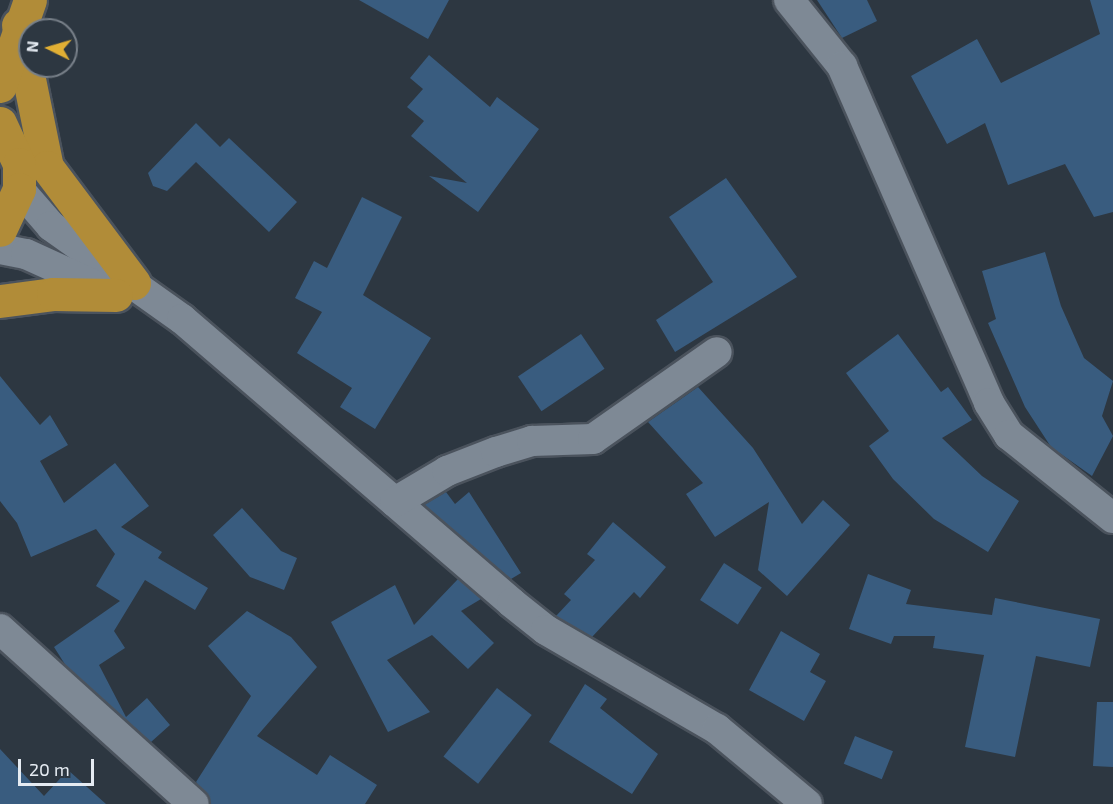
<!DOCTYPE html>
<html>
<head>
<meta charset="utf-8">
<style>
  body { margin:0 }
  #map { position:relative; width:1113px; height:804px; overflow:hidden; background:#2d3741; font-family:"Exo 2",sans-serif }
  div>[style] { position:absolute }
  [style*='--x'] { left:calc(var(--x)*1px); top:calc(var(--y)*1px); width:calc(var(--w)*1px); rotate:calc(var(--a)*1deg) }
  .building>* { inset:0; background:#395c7f; transform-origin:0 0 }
  .roads { filter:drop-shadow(2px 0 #4b535d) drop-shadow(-2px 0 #4b535d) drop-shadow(0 2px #4b535d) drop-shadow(0 -2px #4b535d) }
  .street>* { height:30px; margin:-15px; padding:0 15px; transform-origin:15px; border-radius:15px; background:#7e8995 }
  .highway>* { height:33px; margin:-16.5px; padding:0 16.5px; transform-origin:16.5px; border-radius:16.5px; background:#b18c38 }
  span { translate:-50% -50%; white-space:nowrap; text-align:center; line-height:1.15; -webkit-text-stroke:6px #2d3741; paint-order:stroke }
  .north { position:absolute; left:18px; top:18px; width:60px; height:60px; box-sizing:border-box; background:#2d3741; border:2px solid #777f88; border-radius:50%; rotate:275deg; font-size:16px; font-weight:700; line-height:24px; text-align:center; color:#e5ebf2 }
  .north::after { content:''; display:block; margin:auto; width:21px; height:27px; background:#e1af34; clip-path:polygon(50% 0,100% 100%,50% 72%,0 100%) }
  .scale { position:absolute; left:18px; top:759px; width:76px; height:27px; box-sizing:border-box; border:3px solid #e5ebf2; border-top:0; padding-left:8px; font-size:18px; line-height:21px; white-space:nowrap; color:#e5ebf2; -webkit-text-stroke:4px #2d3741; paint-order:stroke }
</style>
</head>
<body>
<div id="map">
  <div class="building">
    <i style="clip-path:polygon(359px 0,449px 0,428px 39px)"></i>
    <i style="clip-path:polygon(817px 0,867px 0,877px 21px,842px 38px)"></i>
    <i style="clip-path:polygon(1090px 0,1113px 0,1113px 212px,1094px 217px,1065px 164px,1008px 185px,985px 123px,947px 144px,911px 76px,977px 39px,1001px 83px,1100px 34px)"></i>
    <i style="clip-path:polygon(429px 55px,490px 107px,497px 97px,539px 129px,478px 212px,429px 176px,467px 183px,411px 136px,424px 121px,407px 107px,423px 89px,410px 78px)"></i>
    <i style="clip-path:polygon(196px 123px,220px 147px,229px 138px,297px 202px,269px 232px,196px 162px,167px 191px,153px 186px,148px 173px)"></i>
    <i style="clip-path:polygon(726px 178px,797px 277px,675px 352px,656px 320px,713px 282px,669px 217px)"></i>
    <i style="clip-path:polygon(362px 197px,402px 217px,363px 295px,431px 338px,375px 429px,340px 407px,352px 388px,297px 353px,322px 312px,295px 298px,314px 261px,327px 268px)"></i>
    <i style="clip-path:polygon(1045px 252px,1061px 306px,1084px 358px,1113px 381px,1102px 416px,1113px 436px,1092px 476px,1051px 447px,1025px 407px,988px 323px,996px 319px,982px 271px)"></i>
    <i style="left:581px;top:334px;width:42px;height:76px;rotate:56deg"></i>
    <i style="clip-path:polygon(898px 334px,941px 392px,948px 387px,972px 420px,942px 438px,982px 476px,1019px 501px,988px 552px,934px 519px,893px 479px,869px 446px,889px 431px,846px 373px)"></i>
    <i style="clip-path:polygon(0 376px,40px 425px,50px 415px,68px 445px,40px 461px,64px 503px,115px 463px,149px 506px,121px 527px,162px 552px,158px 558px,208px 588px,195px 610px,145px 580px,114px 631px,125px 648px,99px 665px,126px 717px,147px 698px,170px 725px,151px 742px,66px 666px,54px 647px,120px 601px,96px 586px,115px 554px,96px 529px,31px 557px,17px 523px,0 501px)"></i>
    <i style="clip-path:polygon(698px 387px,753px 448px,802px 524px,823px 500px,850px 525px,787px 596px,758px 570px,769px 502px,715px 537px,686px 494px,703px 483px,648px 422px)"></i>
    <i style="clip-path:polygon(446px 492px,455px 504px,469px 492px,521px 573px,511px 579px,424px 505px)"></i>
    <i style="clip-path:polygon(242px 508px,281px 551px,297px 558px,284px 590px,250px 577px,213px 535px)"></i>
    <i style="clip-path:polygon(613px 522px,666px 567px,640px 598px,634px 592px,592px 637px,556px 616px,571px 600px,564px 594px,595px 560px,587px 554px)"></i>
    <i style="left:724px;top:563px;width:45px;height:44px;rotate:33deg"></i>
    <i style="clip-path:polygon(868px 574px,911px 590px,906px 604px,992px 615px,995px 598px,1100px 619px,1090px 667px,1036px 656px,1015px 757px,965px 747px,984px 655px,933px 648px,935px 636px,894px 636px,891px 644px,849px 629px)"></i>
    <i style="clip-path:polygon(458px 579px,481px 599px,461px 611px,494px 643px,468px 669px,432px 635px,387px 660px,430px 712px,388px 732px,331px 622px,395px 585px,414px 625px)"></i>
    <i style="clip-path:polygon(247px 611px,291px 637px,317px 667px,257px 736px,317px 775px,330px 755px,377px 785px,365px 804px,211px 804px,196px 782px,251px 696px,208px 646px)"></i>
    <i style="clip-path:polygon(781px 631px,820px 654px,810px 672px,826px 681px,804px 721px,749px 690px)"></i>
    <i style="clip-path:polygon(585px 684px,607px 699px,600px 708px,658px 754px,632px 794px,549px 742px)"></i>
    <i style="left:497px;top:688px;width:44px;height:87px;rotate:38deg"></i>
    <i style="clip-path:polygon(1097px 702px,1113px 702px,1113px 767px,1093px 766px)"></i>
    <i style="left:855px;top:736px;width:41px;height:30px;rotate:22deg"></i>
    <i style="clip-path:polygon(0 749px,44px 796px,68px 770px,106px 804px,0 804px)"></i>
  </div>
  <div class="roads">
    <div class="street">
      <i style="--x:789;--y:0;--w:85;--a:51.2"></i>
      <i style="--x:842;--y:66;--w:368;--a:66.4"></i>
      <i style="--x:989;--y:403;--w:38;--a:58"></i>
      <i style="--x:1009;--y:435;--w:133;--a:38.6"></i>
      <i style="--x:19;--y:189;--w:49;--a:49.1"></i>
      <i style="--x:51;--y:226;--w:161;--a:35.4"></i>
      <i style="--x:182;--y:319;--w:435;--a:40.7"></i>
      <i style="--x:512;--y:603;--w:43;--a:38.5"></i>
      <i style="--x:546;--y:630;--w:198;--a:30.1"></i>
      <i style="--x:717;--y:729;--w:117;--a:39.8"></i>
      <i style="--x:0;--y:249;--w:26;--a:11"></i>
      <i style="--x:26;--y:254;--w:94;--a:24.4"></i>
      <i style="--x:395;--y:502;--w:61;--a:-30.8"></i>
      <i style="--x:447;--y:471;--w:53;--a:-21.2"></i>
      <i style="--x:496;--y:452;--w:38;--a:-17"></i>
      <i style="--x:532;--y:441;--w:61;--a:-1.9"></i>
      <i style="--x:593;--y:439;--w:151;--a:-35.1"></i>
      <i style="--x:0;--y:629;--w:261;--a:42.1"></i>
    </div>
    <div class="highway">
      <i style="--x:18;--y:25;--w:145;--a:78.5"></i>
      <i style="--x:47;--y:167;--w:145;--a:53.1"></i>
      <i style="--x:0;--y:86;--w:91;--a:-70.8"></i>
      <i style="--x:0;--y:123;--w:45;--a:65.1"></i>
      <i style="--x:19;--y:164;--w:25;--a:90"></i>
      <i style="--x:19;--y:189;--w:45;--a:114.9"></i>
      <i style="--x:0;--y:301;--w:53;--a:-7.5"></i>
      <i style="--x:53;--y:294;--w:63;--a:0.9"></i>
    </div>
  </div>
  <div class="north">N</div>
  <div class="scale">20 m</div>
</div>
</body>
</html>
